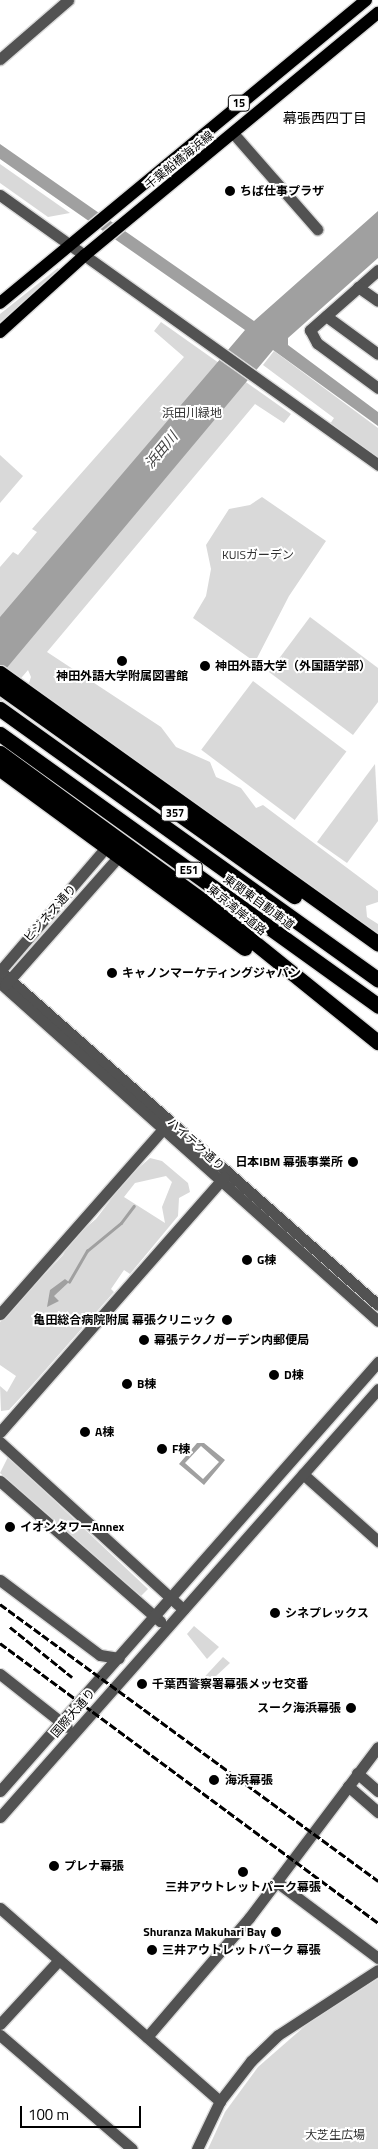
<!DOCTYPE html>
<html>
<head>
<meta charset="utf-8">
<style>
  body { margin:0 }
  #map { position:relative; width:378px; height:2149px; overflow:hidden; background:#fff; font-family:"Titillium Web","Noto Sans JP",sans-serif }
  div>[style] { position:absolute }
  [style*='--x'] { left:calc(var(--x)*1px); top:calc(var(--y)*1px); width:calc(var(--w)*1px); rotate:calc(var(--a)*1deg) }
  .green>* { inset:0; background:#d9d9d9; transform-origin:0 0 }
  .water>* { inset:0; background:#a0a0a0 }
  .stream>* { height:2.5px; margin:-1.25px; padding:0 1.25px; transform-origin:1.25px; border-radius:1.25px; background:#a0a0a0 }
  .roads { filter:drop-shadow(1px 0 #dbdbdb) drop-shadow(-1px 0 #dbdbdb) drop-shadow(0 1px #dbdbdb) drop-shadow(0 -1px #dbdbdb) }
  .minor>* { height:11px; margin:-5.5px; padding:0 5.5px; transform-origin:5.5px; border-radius:5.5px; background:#525252 }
  .major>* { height:12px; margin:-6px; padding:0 6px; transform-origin:6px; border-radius:6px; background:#000 }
  .highway>* { height:15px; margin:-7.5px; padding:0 7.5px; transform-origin:7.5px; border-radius:7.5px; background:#000 }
  .rail>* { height:2.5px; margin-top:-1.25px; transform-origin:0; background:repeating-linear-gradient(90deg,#000 0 8px,transparent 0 10.5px) }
  .dots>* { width:14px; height:14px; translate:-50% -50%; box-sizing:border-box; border:2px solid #fff; border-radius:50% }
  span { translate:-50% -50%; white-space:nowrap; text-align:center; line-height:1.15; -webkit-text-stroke:4px #fff; paint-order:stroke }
  .shield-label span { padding:1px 4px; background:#fff; border:1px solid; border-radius:4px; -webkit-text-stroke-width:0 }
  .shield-label { font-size:11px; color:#000; font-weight:700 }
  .street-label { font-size:12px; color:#000 }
  .poi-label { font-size:12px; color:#000; font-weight:700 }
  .left { translate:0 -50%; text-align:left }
  .right { translate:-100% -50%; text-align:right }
  .park-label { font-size:12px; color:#303030 }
  .neighbourhood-label { font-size:14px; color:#000 }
  .water-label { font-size:14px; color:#414141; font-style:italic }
  .scale { position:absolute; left:20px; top:2106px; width:121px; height:22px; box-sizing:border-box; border:2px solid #000; border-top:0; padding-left:6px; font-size:15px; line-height:18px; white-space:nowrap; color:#000; -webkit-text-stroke:4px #fff; paint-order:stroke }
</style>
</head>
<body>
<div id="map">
  <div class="green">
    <i style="clip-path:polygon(0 164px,70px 213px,48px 217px,0 183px)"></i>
    <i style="clip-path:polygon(58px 268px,59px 270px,0 322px,0 314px)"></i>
    <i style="clip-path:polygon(161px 322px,291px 414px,284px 423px,255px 404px,47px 652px,161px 727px,176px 747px,210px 762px,216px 777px,241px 788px,256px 808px,263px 805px,378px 891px,378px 902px,366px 906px,367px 917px,378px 924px,378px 936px,28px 686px,31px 677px,28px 670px,0 703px,0 567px,13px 552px,18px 555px,37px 532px,32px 529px,184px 357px,154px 331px)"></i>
    <i style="clip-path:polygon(274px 351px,378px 428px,378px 460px,330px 424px,334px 418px,263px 365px)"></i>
    <i style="clip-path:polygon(0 455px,23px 476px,0 503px)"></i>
    <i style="clip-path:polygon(262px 497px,326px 541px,289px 596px,255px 662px,193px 618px,206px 596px,211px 569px,206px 545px,229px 509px,250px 505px)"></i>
    <i style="clip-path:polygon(310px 617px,378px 668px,378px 702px,353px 735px,269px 672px)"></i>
    <i style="left:253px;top:681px;width:117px;height:86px;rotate:37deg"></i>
    <i style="clip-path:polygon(375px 764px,378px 821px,347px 863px,317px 842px)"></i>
    <i style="clip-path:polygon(evenodd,150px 1158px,162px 1161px,188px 1183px,190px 1192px,179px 1198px,178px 1216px,130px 1274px,124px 1270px,111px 1289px,114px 1292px,33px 1384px,9px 1410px,1px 1411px,0 1386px,7px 1392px,16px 1376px,0 1365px,0 1322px,63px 1255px,71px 1240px,96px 1219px,128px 1177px,150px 1158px,166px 1176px,172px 1182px,162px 1207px,165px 1223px,124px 1197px,135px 1183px,166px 1176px)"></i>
    <i style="clip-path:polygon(8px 1457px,148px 1589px,141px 1596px,0 1473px)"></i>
    <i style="clip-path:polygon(194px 1626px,219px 1647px,207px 1659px,187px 1634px)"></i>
    <i style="clip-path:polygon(223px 1657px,230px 1663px,202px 1689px,198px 1684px)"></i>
    <i style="clip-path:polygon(378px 1979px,378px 2149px,208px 2149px,225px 2112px,258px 2067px,313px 2019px)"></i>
  </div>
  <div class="water">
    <i style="clip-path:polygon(0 144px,254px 321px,378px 211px,378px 258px,288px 338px,288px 345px,378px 412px,378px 426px,273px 350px,0 676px,0 617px,245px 330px,0 159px)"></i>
    <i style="clip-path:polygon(65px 1279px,69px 1282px,54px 1296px,59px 1301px,47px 1307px,50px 1290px)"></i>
    <i style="clip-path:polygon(evenodd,197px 1443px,204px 1443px,225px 1460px,204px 1485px,179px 1464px,197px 1443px,201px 1446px,219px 1462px,203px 1479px,185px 1463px,201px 1446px)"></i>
  </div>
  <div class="stream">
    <i style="--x:69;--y:1282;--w:36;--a:-60"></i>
    <i style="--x:87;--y:1251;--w:44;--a:-39.5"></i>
    <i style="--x:121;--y:1223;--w:21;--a:-53"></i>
  </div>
  <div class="roads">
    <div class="minor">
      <i style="--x:0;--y:59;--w:90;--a:-40.9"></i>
      <i style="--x:233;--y:133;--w:128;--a:48.8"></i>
      <i style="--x:0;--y:195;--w:465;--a:35.5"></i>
      <i style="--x:378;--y:270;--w:91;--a:138.6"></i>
      <i style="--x:310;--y:330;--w:15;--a:62"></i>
      <i style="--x:317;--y:343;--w:76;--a:36.4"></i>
      <i style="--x:358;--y:287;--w:24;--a:35"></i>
      <i style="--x:326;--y:316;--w:64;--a:36.2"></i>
      <i style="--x:0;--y:971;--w:504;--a:41.46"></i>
      <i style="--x:0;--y:971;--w:166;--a:-49.4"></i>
      <i style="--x:0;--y:983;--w:507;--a:41.8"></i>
      <i style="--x:5;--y:985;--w:174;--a:-48.5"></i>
      <i style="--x:0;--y:1314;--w:251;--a:-48.6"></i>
      <i style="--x:0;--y:1432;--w:339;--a:-48.7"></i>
      <i style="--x:0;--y:1442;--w:248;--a:42.4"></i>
      <i style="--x:303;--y:1474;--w:101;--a:41.8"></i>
      <i style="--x:0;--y:1481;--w:213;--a:41.2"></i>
      <i style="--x:0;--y:1580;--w:125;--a:36.9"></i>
      <i style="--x:100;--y:1655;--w:19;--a:9"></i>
      <i style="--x:0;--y:1674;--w:85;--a:38.3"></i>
      <i style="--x:357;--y:1773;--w:28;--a:41"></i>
      <i style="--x:348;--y:1786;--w:40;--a:41"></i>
      <i style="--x:0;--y:1791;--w:572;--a:-48.62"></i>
      <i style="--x:0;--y:1817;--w:571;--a:-48.55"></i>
      <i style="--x:278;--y:1883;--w:125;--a:36.9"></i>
      <i style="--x:0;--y:1908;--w:293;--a:41.3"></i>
      <i style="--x:0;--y:2024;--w:87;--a:-47.3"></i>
      <i style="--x:0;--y:2035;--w:174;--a:40.8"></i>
      <i style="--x:147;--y:2037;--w:157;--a:-49.4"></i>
      <i style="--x:249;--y:1918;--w:214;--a:-53"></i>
      <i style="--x:197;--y:2149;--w:53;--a:-64.4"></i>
      <i style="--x:220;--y:2101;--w:51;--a:-52.2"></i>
      <i style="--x:251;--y:2061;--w:37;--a:-44"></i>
      <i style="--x:278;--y:2035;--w:119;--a:-33"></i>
    </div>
    <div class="major">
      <i style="--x:0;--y:303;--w:475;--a:-39.6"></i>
      <i style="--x:0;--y:332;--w:115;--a:-42.2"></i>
      <i style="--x:85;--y:255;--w:380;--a:-39.6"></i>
    </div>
    <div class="highway">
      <i style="--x:0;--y:673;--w:465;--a:35.6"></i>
      <i style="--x:0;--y:687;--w:361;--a:35.4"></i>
      <i style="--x:0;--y:709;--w:465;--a:35.6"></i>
      <i style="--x:0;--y:734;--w:466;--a:35.7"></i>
      <i style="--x:0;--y:753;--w:251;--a:36.1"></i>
      <i style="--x:203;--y:901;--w:225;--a:38.9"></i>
      <i style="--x:0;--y:769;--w:303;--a:36.2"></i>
    </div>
  </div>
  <div class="rail">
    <i style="--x:0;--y:1604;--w:469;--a:36.2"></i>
    <i style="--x:10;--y:1627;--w:80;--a:38.9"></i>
    <i style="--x:0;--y:1643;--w:470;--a:36.5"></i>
  </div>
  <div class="dots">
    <i style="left:230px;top:191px;background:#000"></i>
    <i style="left:122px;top:661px;background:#000"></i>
    <i style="left:205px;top:666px;background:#000"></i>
    <i style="left:112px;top:973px;background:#000"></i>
    <i style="left:353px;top:1162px;background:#000"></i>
    <i style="left:247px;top:1260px;background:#000"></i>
    <i style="left:227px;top:1320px;background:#000"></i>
    <i style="left:144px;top:1340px;background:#000"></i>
    <i style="left:274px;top:1375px;background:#000"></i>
    <i style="left:127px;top:1384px;background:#000"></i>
    <i style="left:85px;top:1432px;background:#000"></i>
    <i style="left:162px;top:1449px;background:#000"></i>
    <i style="left:10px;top:1527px;background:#000"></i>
    <i style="left:275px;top:1613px;background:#000"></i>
    <i style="left:142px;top:1684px;background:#000"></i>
    <i style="left:351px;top:1708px;background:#000"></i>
    <i style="left:214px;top:1780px;background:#000"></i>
    <i style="left:54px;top:1866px;background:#000"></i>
    <i style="left:243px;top:1872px;background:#000"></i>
    <i style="left:276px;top:1932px;background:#000"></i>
    <i style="left:152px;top:1950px;background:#000"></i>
  </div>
  <div class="shield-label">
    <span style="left:239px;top:103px">15</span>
    <span style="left:175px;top:813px">357</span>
    <span style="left:189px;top:870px">E51</span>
  </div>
  <div class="street-label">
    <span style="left:179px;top:160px;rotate:-39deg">千葉船橋海浜線</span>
    <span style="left:259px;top:902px;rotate:36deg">東関東自動車道</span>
    <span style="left:237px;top:910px;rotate:39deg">東京湾岸道路</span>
    <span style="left:50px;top:913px;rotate:-48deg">ビジネス通り</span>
    <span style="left:196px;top:1144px;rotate:42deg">ハイテク通り</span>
    <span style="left:73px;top:1713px;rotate:-49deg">国際大通り</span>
  </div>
  <div class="poi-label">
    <span class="left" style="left:240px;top:191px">ちば仕事プラザ</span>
    <span class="left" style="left:215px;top:666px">神田外語大学（外国語学部）</span>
    <span style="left:122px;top:676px">神田外語大学附属図書館</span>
    <span class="left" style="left:122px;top:973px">キャノンマーケティングジャパン</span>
    <span class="right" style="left:343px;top:1162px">日本IBM 幕張事業所</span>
    <span class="left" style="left:257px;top:1260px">G棟</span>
    <span class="right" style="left:216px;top:1320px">亀田総合病院附属 幕張クリニック</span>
    <span class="left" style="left:154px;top:1340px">幕張テクノガーデン内郵便局</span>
    <span class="left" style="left:284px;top:1375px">D棟</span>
    <span class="left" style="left:137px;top:1384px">B棟</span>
    <span class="left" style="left:95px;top:1432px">A棟</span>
    <span class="left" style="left:172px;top:1449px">F棟</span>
    <span class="left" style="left:20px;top:1527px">イオンタワーAnnex</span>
    <span class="left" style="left:285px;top:1613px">シネプレックス</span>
    <span class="left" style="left:152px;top:1684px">千葉西警察署幕張メッセ交番</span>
    <span class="right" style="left:341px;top:1708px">スーク海浜幕張</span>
    <span class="left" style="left:225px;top:1780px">海浜幕張</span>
    <span class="left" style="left:64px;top:1866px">プレナ幕張</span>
    <span style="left:243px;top:1887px">三井アウトレットパーク幕張</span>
    <span class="right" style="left:266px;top:1932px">Shuranza Makuhari Bay</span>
    <span class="left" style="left:162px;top:1950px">三井アウトレットパーク 幕張</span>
  </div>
  <div class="park-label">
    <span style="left:192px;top:413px">浜田川緑地</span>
    <span style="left:258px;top:555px">KUISガーデン</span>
    <span style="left:335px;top:2135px">大芝生広場</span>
  </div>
  <div class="neighbourhood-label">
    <span style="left:325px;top:118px">幕張西四丁目</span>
  </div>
  <div class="water-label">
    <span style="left:161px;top:450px;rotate:-50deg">浜田川</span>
  </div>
  <div class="scale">100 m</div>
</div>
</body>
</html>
